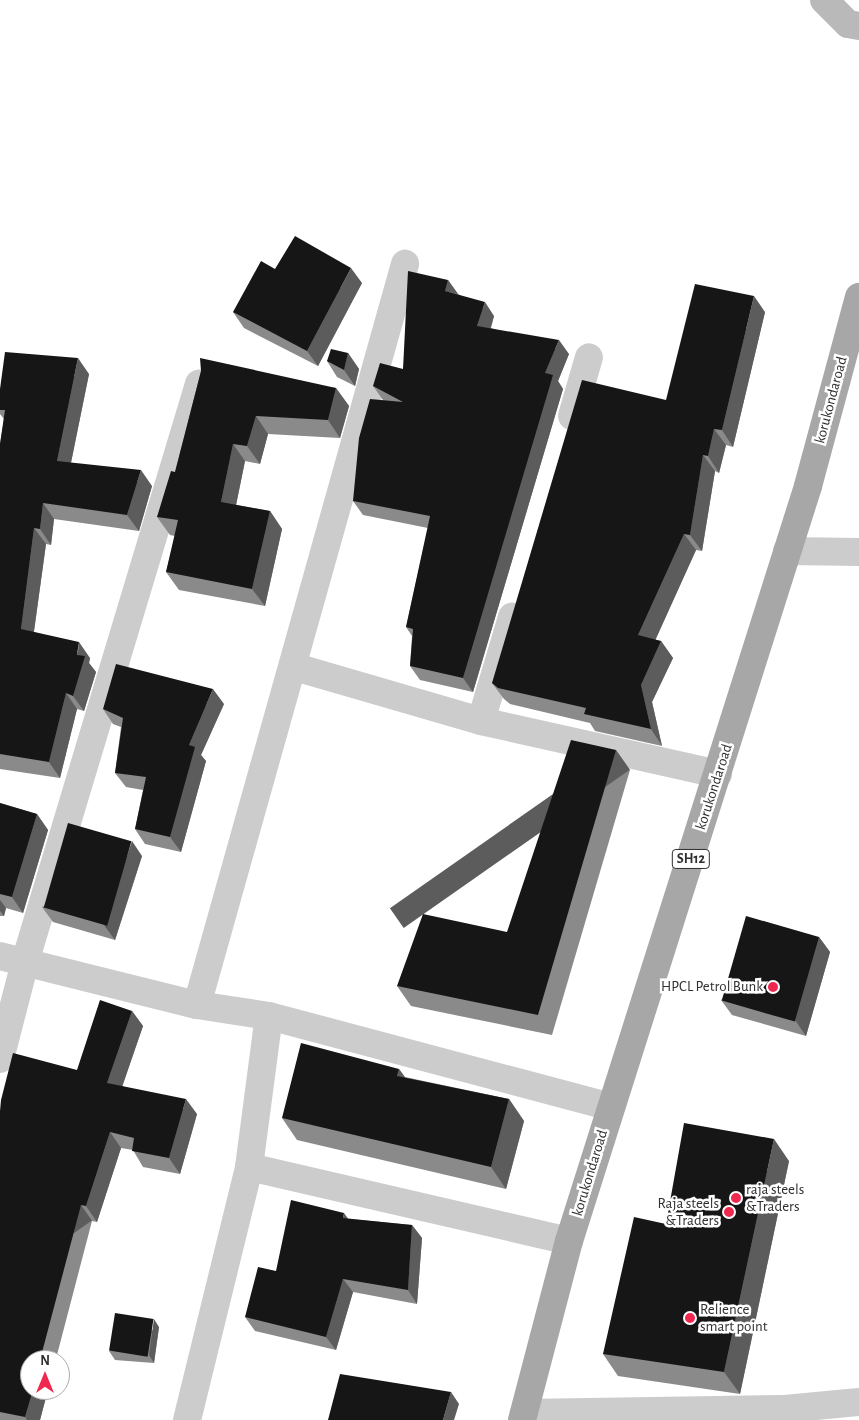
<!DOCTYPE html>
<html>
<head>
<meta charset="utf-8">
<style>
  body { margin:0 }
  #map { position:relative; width:859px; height:1420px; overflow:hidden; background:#fff; font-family:"Alegreya Sans",sans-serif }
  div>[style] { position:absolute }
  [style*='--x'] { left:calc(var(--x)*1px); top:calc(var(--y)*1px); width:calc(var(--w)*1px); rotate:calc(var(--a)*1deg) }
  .street>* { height:28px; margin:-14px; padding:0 14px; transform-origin:14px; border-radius:14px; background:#ccc }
  .secondary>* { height:28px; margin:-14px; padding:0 14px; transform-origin:14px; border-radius:14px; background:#b9b9b9 }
  .primary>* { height:28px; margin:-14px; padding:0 14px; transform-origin:14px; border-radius:14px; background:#a7a7a7 }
  .wall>* { inset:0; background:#8a8a8a }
  .shaded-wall>* { inset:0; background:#5c5c5c; transform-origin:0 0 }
  .building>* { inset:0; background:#161616; transform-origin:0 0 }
  .dots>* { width:14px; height:14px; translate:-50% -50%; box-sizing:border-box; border:2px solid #fff; border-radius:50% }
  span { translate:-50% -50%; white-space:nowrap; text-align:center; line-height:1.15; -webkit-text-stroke:5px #fff; paint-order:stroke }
  .shield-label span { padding:1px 4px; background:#fff; border:1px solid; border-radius:4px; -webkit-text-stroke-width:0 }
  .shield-label { font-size:14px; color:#2f2f2f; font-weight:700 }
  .street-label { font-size:15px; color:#2f2f2f }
  .poi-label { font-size:15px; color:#2f2f2f }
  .right { translate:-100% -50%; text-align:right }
  .left { translate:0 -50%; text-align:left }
  .north { position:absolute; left:20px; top:1350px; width:50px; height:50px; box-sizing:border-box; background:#fff; border:1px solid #acacac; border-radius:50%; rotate:0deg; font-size:14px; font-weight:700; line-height:20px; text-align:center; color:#2f2f2f }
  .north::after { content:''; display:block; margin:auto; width:18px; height:22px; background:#f0274e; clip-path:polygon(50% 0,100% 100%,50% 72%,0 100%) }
</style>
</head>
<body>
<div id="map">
  <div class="street">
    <i style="--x:572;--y:416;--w:61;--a:-73.9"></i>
    <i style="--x:787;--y:551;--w:72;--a:0.8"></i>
    <i style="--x:295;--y:667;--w:194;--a:16.2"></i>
    <i style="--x:481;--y:721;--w:243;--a:12.6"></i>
    <i style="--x:481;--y:721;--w:109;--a:-73.4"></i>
    <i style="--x:0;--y:956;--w:203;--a:14"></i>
    <i style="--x:197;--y:1005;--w:73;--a:8.7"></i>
    <i style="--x:269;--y:1016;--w:354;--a:14.9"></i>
    <i style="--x:197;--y:1005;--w:770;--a:-74.32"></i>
    <i style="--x:0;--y:1059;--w:100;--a:-75.5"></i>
    <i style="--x:25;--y:962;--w:604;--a:-73.25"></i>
    <i style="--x:249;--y:1167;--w:328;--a:13"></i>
    <i style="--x:524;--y:1413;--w:261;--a:-0.9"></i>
    <i style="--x:785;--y:1409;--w:74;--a:-5.4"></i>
    <i style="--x:187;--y:1420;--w:260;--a:-76.2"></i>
    <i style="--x:249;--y:1167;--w:152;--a:-82.5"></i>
  </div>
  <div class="secondary">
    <i style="--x:824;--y:0;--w:34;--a:45"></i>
    <i style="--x:848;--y:24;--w:11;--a:10"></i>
  </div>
  <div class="primary">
    <i style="--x:522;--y:1420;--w:185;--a:-75.3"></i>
    <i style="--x:569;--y:1241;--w:792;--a:-72.43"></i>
    <i style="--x:808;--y:486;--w:196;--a:-74.9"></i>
  </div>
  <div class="wall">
    <i style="clip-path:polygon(448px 280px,458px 294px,494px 316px,491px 328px,569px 354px,558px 381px,563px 389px,473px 692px,420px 680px,410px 666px,412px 636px,406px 627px,428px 528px,363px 515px,353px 501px,383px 400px,373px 386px,403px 369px)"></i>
    <i style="clip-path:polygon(362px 283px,318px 366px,244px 328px,233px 312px)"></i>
    <i style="clip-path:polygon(765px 312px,733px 447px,726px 445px,719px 473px,715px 471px,702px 551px,696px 550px,655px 640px,661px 641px,673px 658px,652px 702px,662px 746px,595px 731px,590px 723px,510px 704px,504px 699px,492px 683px,666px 400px)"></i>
    <i style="clip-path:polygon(348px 353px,359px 369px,355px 386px,337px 377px,327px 361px)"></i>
    <i style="clip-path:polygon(201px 371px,336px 388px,349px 406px,340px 438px,268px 434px,260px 464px,245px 461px,236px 505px,270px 511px,282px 529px,265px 606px,179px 590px,166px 572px,175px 536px,170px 535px,157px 517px,175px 472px)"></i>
    <i style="clip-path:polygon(89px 374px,71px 463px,152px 486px,139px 531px,54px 519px,51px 545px,46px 544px,34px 632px,90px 658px,89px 663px,96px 672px,84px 711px,77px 709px,60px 778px,0 769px,0 444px,4px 419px,0 414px,0 389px)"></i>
    <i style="clip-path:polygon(224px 704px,201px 755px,206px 761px,181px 852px,145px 844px,135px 829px,143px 790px,126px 787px,115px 773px,121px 727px,113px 724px,103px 709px)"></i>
    <i style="clip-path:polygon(616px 750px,630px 770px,552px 1035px,411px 1006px,397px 986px,507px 932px)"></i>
    <i style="clip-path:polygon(0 803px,37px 814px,48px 830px,23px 913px,6px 908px,4px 916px,0 916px)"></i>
    <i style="clip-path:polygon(142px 856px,115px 940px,53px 922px,42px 907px)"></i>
    <i style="clip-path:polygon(819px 937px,830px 952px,806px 1036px,732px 1015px,721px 1000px)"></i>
    <i style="clip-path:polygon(132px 1011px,143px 1026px,122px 1086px,197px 1114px,180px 1174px,143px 1167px,133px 1150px,121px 1148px,97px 1222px,92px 1221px,40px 1420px,0 1420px,0 1111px,77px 1070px)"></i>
    <i style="clip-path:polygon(399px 1069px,405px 1077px,509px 1099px,524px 1121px,506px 1189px,297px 1140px,282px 1118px)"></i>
    <i style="clip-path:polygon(789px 1161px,740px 1394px,618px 1376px,603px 1354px,666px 1224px)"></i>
    <i style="clip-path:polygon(349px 1219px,412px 1225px,422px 1238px,417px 1304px,353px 1292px,336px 1350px,255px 1331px,245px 1317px,276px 1271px)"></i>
    <i style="clip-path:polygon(159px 1327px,154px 1363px,115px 1360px,109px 1351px)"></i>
  </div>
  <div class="shaded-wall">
    <i style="clip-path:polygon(351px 268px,362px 283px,318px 366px,307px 351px)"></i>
    <i style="clip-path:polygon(448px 280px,458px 294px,445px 291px)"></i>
    <i style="clip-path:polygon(754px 296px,765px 312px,733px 447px,722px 430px)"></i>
    <i style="clip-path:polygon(485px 302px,494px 316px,487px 340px,477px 326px)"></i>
    <i style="clip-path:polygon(559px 340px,569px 354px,558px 381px,563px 389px,473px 692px,463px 678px,545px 373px)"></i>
    <i style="clip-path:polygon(348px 353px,359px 369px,355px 386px,344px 370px)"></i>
    <i style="clip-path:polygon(78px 358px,89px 374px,68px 477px,57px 461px)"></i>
    <i style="clip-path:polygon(336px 388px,349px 406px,340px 438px,328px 420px)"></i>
    <i style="clip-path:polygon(256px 416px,268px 434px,260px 464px,247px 446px)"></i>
    <i style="clip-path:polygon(714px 429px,726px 445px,719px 473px,708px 456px)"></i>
    <i style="clip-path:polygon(233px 444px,245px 461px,233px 520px,221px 502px)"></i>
    <i style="clip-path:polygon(703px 455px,715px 471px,702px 551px,690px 535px)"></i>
    <i style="clip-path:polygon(141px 470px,152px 486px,139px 531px,127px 515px)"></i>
    <i style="clip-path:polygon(43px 503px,54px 519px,51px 545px,40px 529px)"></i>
    <i style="clip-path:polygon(270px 511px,282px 529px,265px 606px,252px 589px)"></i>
    <i style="clip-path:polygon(34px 528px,46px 544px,32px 645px,21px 629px)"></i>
    <i style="clip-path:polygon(684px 534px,696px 550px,650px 652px,638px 635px)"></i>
    <i style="clip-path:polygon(661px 641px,673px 658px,652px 702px,662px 746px,651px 729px,641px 685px)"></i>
    <i style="clip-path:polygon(79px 642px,90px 658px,89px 663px,96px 672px,84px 711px,73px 696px)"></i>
    <i style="clip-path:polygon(213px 689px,224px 704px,201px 755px,206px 761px,181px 852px,170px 837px,189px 745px)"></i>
    <i style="clip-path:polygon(66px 693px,77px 709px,60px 778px,49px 762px)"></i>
    <i style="left:616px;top:750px;width:24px;height:276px;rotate:55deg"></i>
    <i style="clip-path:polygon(37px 814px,48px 830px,23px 913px,12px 897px)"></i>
    <i style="clip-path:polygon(132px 841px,142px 856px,115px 940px,104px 925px)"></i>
    <i style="clip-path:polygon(0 900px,6px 908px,4px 916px,0 911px)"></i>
    <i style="clip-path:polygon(819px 937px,830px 952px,806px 1036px,795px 1020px)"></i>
    <i style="clip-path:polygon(132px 1011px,143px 1026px,118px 1099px,107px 1083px)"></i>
    <i style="clip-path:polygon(399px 1069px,414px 1090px,397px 1076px)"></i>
    <i style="clip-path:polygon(186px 1099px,197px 1114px,180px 1174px,169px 1158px)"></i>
    <i style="clip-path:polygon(509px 1099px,524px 1121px,506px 1189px,491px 1167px)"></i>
    <i style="clip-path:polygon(110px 1132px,121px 1148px,97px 1222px,86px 1206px)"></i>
    <i style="clip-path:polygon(774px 1139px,789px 1161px,740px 1394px,724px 1372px)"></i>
    <i style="left:81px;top:1205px;width:19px;height:160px;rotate:55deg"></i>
    <i style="clip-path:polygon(344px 1213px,354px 1227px,343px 1218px)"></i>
    <i style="clip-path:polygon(412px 1225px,422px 1238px,417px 1304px,408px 1290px)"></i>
    <i style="clip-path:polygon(343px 1279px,353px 1292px,336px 1350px,326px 1337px)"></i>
    <i style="clip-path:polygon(154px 1319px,159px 1327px,154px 1363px,149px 1355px)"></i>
    <i style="clip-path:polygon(33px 1390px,48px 1390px,40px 1420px,27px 1420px,25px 1417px)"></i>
    <i style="clip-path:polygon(451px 1392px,459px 1404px,454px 1420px,443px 1420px)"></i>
  </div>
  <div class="building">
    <i style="clip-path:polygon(295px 236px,351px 268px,307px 351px,233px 312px,261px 261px,275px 269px)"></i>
    <i style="clip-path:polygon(408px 271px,448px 280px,445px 291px,485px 302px,477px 326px,559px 340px,545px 373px,553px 375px,463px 678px,410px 666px,413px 629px,406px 627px,430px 516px,353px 501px,359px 438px,370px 399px,403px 402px,373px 386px,380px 363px,403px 369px)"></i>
    <i style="clip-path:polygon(695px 284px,754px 296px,722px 430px,714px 429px,708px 456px,703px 455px,690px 535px,684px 534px,638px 635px,661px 641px,641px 685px,651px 729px,584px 714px,586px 708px,498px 688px,492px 683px,582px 380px,666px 400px)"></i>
    <i style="clip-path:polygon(331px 349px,348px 353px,344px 370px,327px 361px)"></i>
    <i style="clip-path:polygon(5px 352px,78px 358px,57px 461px,141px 470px,127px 515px,43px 503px,40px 529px,34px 528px,21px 629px,79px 642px,77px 655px,85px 656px,73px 696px,66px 693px,49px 762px,0 754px,0 444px,5px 410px,0 410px,0 389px)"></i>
    <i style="clip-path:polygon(200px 358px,336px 388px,328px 420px,256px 416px,247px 446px,233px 444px,221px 502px,270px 511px,252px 589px,166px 572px,178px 520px,157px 517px,171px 471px,175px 472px,201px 371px)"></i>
    <i style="clip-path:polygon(116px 664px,213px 689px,189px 745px,195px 747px,170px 837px,135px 829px,146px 777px,115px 773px,123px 718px,103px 709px)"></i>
    <i style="clip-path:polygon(571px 740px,616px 750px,538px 1015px,397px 986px,423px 914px,507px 932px)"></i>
    <i style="clip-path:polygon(0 803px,37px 814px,12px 897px,0 894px)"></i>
    <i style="left:68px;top:823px;width:66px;height:88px;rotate:16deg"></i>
    <i style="left:746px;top:916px;width:76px;height:88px;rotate:16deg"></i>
    <i style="clip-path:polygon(100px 1000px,132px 1011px,107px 1083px,186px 1099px,169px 1158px,132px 1151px,134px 1138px,110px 1132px,86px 1206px,81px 1205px,40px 1360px,30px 1360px,30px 1390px,33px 1390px,25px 1417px,0 1412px,0 1111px,1px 1100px,13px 1053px,77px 1070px)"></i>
    <i style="clip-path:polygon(301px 1043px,399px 1069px,397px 1076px,509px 1099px,491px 1167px,282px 1118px)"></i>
    <i style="clip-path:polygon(684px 1123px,774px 1139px,724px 1372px,603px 1354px,634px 1217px,666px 1224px)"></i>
    <i style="clip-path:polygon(291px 1200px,344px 1213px,343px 1218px,412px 1225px,408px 1290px,343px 1279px,326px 1337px,245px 1317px,258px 1267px,276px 1271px)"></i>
    <i style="left:115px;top:1313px;width:39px;height:38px;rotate:9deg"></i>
    <i style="clip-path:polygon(340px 1374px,451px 1392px,443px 1420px,328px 1420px)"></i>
  </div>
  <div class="dots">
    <i style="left:773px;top:987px;background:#f0274e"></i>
    <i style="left:736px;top:1198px;background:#f0274e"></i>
    <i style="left:729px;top:1212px;background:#f0274e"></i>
    <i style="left:690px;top:1318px;background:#f0274e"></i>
  </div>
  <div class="shield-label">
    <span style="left:691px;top:859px">SH12</span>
  </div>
  <div class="street-label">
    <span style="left:831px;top:400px;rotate:-75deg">korukondaroad</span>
    <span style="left:714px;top:787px;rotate:-72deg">korukondaroad</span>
    <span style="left:590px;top:1173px;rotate:-73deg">korukondaroad</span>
  </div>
  <div class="poi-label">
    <span class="right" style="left:763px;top:987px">HPCL Petrol Bunk</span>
    <span class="left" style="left:746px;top:1198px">raja steels<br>&amp;Traders</span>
    <span class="right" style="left:719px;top:1212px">Raja steels<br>&amp;Traders</span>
    <span class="left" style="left:700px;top:1318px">Relience<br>smart point</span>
  </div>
  <div class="north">N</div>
</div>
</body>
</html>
